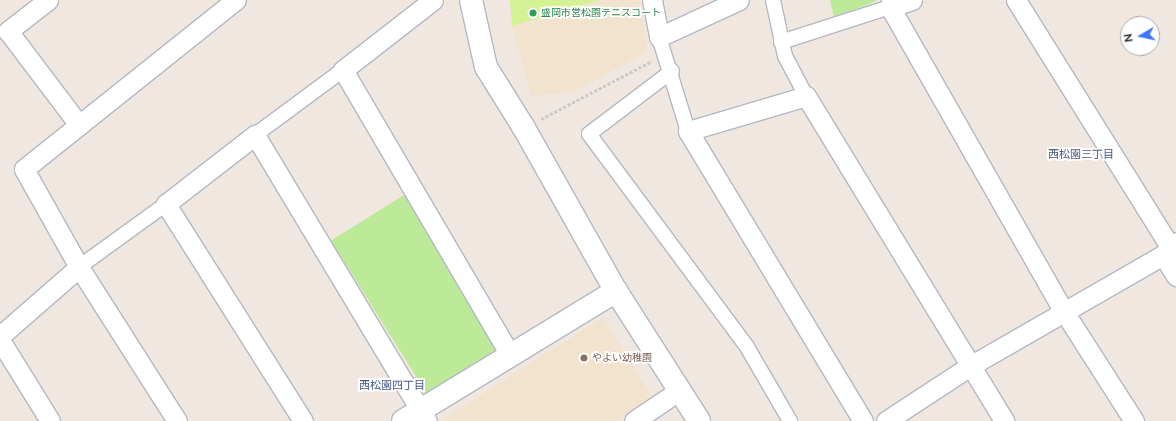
<!DOCTYPE html>
<html>
<head>
<meta charset="utf-8">
<style>
  body { margin:0 }
  #map { position:relative; width:1176px; height:421px; overflow:hidden; background:#f0e7e0; font-family:Raleway,"Noto Sans JP",sans-serif }
  div>[style] { position:absolute }
  [style*='--x'] { left:calc(var(--x)*1px); top:calc(var(--y)*1px); width:calc(var(--w)*1px); rotate:calc(var(--a)*1deg) }
  .education>* { inset:0; background:#f2e3cf }
  .green>* { inset:0; background:#bdea98; transform-origin:0 0 }
  .pitch>* { inset:0; background:#d4f294 }
  .path>* { height:2.5px; margin-top:-1.25px; transform-origin:0; background:repeating-linear-gradient(90deg,#c9c9c9 0 3px,transparent 0 5px) }
  .roads { filter:drop-shadow(1px 0 #b4b8c2) drop-shadow(-1px 0 #b4b8c2) drop-shadow(0 1px #b4b8c2) drop-shadow(0 -1px #b4b8c2) }
  .pedestrian>* { height:14px; margin:-7px; padding:0 7px; transform-origin:7px; border-radius:7px; background:#fff }
  .minor>* { height:19px; margin:-9.5px; padding:0 9.5px; transform-origin:9.5px; border-radius:9.5px; background:#fff }
  .tertiary>* { height:22px; margin:-11px; padding:0 11px; transform-origin:11px; border-radius:11px; background:#fff }
  .dots>* { width:11px; height:11px; translate:-50% -50%; box-sizing:border-box; border:2px solid #fff; border-radius:50% }
  span { translate:-50% -50%; white-space:nowrap; text-align:center; line-height:1.15; -webkit-text-stroke:3.5px #fff; paint-order:stroke }
  .leisure-label { font-size:10px; color:#27864d }
  .left { translate:0 -50%; text-align:left }
  .education-label { font-size:10px; color:#785e54 }
  .neighbourhood-label { font-size:11px; color:#495a84 }
  .north { position:absolute; left:1120px; top:16px; width:40px; height:40px; box-sizing:border-box; background:#fff; border:1px solid #ababab; border-radius:50%; rotate:261deg; font-size:11px; font-weight:700; line-height:16px; text-align:center; color:#2e2e2e }
  .north::after { content:''; display:block; margin:auto; width:14px; height:18px; background:#3e76ff; clip-path:polygon(50% 0,100% 100%,50% 72%,0 100%) }
</style>
</head>
<body>
<div id="map">
  <div class="education">
    <i style="clip-path:polygon(599px 0,640px 0,647px 52px,573px 92px,531px 96px,512px 26px)"></i>
    <i style="clip-path:polygon(603px 317px,653px 398px,618px 421px,440px 421px)"></i>
  </div>
  <div class="green">
    <i style="clip-path:polygon(830px 0,876px 0,876px 1px,834px 18px)"></i>
    <i style="left:404px;top:195px;width:181px;height:86px;rotate:58deg"></i>
  </div>
  <div class="pitch">
    <i style="clip-path:polygon(510px 0,599px 0,512px 26px)"></i>
  </div>
  <div class="path">
    <i style="--x:541;--y:119;--w:125;--a:-27.6"></i>
  </div>
  <div class="roads">
    <div class="pedestrian">
      <i style="--x:773;--y:0;--w:57;--a:77.9"></i>
      <i style="--x:785;--y:56;--w:45;--a:62.3"></i>
      <i style="--x:659;--y:37;--w:98;--a:72.9"></i>
      <i style="--x:781;--y:42;--w:114;--a:-17.8"></i>
      <i style="--x:890;--y:7;--w:7;--a:-98"></i>
      <i style="--x:672;--y:71;--w:104;--a:142.8"></i>
      <i style="--x:589;--y:134;--w:265;--a:53.4"></i>
      <i style="--x:747;--y:347;--w:86;--a:59.8"></i>
      <i style="--x:255;--y:135;--w:109;--a:-36.5"></i>
      <i style="--x:79;--y:267;--w:107;--a:-35.9"></i>
    </div>
    <div class="minor">
      <i style="--x:48;--y:0;--w:51;--a:142.2"></i>
      <i style="--x:8;--y:31;--w:118;--a:52.9"></i>
      <i style="--x:433;--y:0;--w:114;--a:142.1"></i>
      <i style="--x:343;--y:70;--w:330;--a:59.6"></i>
      <i style="--x:652;--y:0;--w:38;--a:79"></i>
      <i style="--x:659;--y:37;--w:88;--a:-24.8"></i>
      <i style="--x:912;--y:0;--w:23;--a:162"></i>
      <i style="--x:890;--y:7;--w:349;--a:60.3"></i>
      <i style="--x:1063;--y:310;--w:132;--a:57.4"></i>
      <i style="--x:1016;--y:0;--w:290;--a:58"></i>
      <i style="--x:1163;--y:255;--w:25;--a:58"></i>
      <i style="--x:0;--y:336;--w:105;--a:-41.1"></i>
      <i style="--x:0;--y:340;--w:95;--a:58.3"></i>
      <i style="--x:177;--y:421;--w:183;--a:-122.5"></i>
      <i style="--x:79;--y:267;--w:112;--a:-119.3"></i>
      <i style="--x:24;--y:169;--w:271;--a:-38.6"></i>
      <i style="--x:303;--y:421;--w:257;--a:-122.3"></i>
      <i style="--x:166;--y:204;--w:113;--a:-37.8"></i>
      <i style="--x:255;--y:135;--w:334;--a:59"></i>
      <i style="--x:634;--y:421;--w:55;--a:-34"></i>
      <i style="--x:863;--y:421;--w:339;--a:-121.1"></i>
      <i style="--x:688;--y:131;--w:123;--a:-16.5"></i>
      <i style="--x:806;--y:96;--w:381;--a:58.6"></i>
      <i style="--x:886;--y:421;--w:100;--a:-33.2"></i>
      <i style="--x:970;--y:366;--w:223;--a:-29.9"></i>
      <i style="--x:1163;--y:255;--w:18;--a:-45"></i>
    </div>
    <div class="tertiary">
      <i style="--x:471;--y:0;--w:69;--a:77.4"></i>
      <i style="--x:486;--y:67;--w:72;--a:58.1"></i>
      <i style="--x:524;--y:128;--w:187;--a:60.6"></i>
      <i style="--x:616;--y:291;--w:154;--a:57.4"></i>
      <i style="--x:403;--y:421;--w:250;--a:-31.4"></i>
    </div>
  </div>
  <div class="dots">
    <i style="left:533px;top:13px;background:#2e9e5b"></i>
    <i style="left:584px;top:358px;background:#8d6e63"></i>
  </div>
  <div class="leisure-label">
    <span class="left" style="left:541px;top:13px">盛岡市営松園テニスコート</span>
  </div>
  <div class="education-label">
    <span class="left" style="left:592px;top:358px">やよい幼稚園</span>
  </div>
  <div class="neighbourhood-label">
    <span style="left:1081px;top:155px">西松園三丁目</span>
    <span style="left:392px;top:386px">西松園四丁目</span>
  </div>
  <div class="north">N</div>
</div>
</body>
</html>
